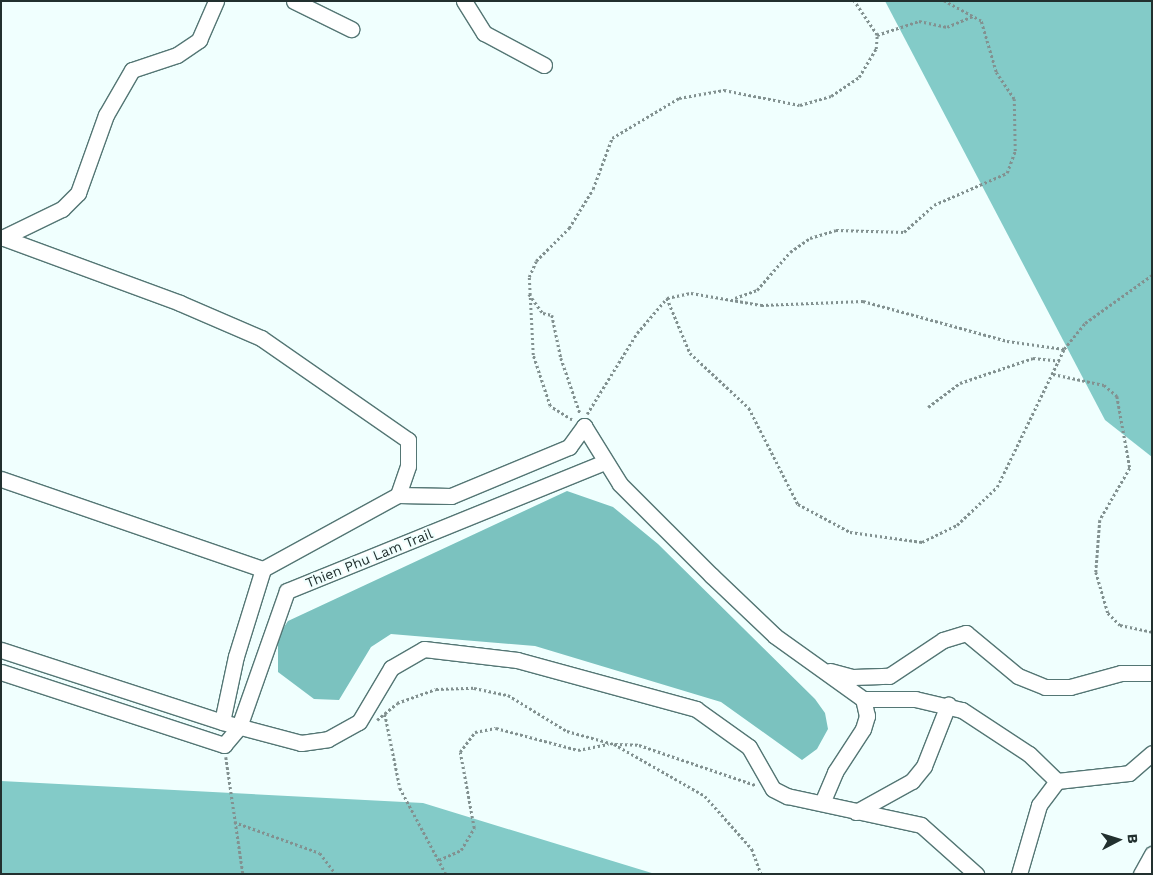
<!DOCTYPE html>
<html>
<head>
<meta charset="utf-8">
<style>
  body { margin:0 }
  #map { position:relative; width:1153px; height:875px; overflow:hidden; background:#f0fffe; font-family:"Work Sans",sans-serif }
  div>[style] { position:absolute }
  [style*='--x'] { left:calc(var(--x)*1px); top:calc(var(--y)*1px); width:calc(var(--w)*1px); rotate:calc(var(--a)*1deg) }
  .forest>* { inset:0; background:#83cbc8 }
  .water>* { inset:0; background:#7bc2bf }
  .path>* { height:2.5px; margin-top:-1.25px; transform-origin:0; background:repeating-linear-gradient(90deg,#829190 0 2.5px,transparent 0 5px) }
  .roads { filter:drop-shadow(1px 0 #547674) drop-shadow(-1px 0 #547674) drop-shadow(0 1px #547674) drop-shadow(0 -1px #547674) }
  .minor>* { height:15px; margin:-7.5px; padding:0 7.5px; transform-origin:7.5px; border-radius:7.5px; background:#fff }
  span { translate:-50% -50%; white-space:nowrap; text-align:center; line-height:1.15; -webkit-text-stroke:4px #f0fffe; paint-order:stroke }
  .street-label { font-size:14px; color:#22302f }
  .frame { position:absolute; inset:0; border:2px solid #22302f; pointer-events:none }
  .north { position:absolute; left:1093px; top:815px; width:50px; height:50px; -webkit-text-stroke:4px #f0fffe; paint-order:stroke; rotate:85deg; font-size:14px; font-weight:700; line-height:20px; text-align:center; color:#22302f }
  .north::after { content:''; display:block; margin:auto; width:18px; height:22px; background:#22302f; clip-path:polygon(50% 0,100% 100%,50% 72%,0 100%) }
</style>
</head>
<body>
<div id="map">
  <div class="forest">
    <i style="clip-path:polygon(885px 1px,1152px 1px,1152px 457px,1105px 420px)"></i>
    <i style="clip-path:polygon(1px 781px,423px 803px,655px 874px,1px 874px)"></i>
  </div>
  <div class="water">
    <i style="clip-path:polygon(567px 491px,613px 507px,658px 544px,815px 699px,825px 713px,828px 729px,817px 749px,802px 760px,721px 702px,535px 646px,391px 634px,371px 647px,339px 700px,314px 699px,278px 672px,278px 636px,288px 621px)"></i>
  </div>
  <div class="path">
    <i style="--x:877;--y:35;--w:44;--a:-18.4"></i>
    <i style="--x:919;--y:21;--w:29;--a:12"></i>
    <i style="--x:947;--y:27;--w:30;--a:-23"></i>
    <i style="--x:529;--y:294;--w:24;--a:54"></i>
    <i style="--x:543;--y:313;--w:9;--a:13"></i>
    <i style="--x:552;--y:315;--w:44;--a:78.2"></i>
    <i style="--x:561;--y:358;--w:58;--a:70.9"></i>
    <i style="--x:667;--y:298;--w:60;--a:67.3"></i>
    <i style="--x:690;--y:353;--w:81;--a:43"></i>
    <i style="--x:749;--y:408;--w:108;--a:63"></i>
    <i style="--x:798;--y:504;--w:59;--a:28.3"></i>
    <i style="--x:850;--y:532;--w:73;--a:7.9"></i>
    <i style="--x:922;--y:542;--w:39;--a:-26"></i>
    <i style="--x:957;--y:525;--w:55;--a:-43.5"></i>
    <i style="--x:997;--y:487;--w:153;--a:-64.1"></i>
    <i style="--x:1064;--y:349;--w:33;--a:-51"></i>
    <i style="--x:1085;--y:323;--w:82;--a:-35.6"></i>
    <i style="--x:735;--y:298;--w:23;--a:-20"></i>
    <i style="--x:757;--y:290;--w:50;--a:-49"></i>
    <i style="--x:790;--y:252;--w:24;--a:-35"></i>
    <i style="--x:810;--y:238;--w:27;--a:-17"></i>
    <i style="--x:836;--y:230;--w:68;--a:1.7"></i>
    <i style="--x:904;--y:232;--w:40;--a:-42"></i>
    <i style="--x:934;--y:205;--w:80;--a:-23.7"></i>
    <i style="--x:1007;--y:173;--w:23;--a:-70"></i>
    <i style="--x:1015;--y:151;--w:52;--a:-91.1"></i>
    <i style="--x:1014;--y:99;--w:32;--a:-124"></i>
    <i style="--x:996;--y:72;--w:53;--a:-106.4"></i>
    <i style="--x:981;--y:21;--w:42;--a:-151.6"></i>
    <i style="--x:1053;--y:374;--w:52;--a:12.2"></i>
    <i style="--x:1104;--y:385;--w:17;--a:40"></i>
    <i style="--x:1117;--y:396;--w:73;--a:79.8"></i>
    <i style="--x:1130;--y:468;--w:60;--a:120"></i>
    <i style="--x:1100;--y:520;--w:52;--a:94.4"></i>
    <i style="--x:1096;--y:572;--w:43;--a:73.7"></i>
    <i style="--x:1108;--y:613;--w:17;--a:45"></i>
    <i style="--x:1120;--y:625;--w:33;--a:12"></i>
    <i style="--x:928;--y:407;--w:40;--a:-37"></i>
    <i style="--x:960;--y:383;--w:77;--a:-18.9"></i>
    <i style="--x:1033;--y:358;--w:27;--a:6"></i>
    <i style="--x:587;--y:414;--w:95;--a:-58.3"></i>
    <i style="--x:637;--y:333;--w:46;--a:-49.4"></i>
    <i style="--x:667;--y:298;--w:25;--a:-12"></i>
    <i style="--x:691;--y:293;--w:71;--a:9.7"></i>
    <i style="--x:761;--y:305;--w:102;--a:-2.2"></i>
    <i style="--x:863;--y:301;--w:149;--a:15.5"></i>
    <i style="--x:1007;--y:341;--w:58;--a:8"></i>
    <i style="--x:572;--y:420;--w:26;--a:-148"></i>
    <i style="--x:550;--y:406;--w:54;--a:-108.4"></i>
    <i style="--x:533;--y:355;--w:78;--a:-92.9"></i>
    <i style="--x:529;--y:277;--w:17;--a:-66"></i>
    <i style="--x:536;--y:261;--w:47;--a:-45"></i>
    <i style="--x:569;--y:228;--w:46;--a:-58.4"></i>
    <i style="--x:593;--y:189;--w:54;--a:-69.6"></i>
    <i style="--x:612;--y:138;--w:78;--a:-30.8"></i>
    <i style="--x:679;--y:98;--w:46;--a:-10.1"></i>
    <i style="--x:724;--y:90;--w:77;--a:11.2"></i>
    <i style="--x:800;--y:105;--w:32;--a:-16"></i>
    <i style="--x:831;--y:96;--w:34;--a:-34"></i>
    <i style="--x:859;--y:77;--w:33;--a:-59"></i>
    <i style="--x:876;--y:49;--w:14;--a:-86"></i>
    <i style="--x:877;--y:35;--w:41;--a:-124.1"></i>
    <i style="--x:385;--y:714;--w:76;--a:78.5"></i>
    <i style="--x:400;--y:788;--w:98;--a:61.9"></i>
    <i style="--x:377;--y:720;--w:26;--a:-40"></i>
    <i style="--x:397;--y:703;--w:41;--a:-19.7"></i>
    <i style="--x:436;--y:689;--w:38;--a:-2"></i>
    <i style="--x:474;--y:688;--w:35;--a:12"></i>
    <i style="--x:508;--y:695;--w:69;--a:31.4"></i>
    <i style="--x:567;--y:731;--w:49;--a:15.5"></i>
    <i style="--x:614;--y:744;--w:105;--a:29.7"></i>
    <i style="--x:705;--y:796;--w:71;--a:48.4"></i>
    <i style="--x:752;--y:849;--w:27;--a:70"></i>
    <i style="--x:615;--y:744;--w:24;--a:2"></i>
    <i style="--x:639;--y:745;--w:123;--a:19"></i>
    <i style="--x:226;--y:757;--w:118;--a:81.7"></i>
    <i style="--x:234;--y:822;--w:91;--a:19.8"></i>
    <i style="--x:320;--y:853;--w:26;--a:53"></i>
    <i style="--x:439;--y:860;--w:24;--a:-24"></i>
    <i style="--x:461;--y:850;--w:26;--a:-59"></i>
    <i style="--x:474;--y:828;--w:77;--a:-100.4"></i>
    <i style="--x:460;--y:752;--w:25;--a:-53"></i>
    <i style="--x:475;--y:732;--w:21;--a:-11"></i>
    <i style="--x:496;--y:728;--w:85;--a:15"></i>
    <i style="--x:578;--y:750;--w:31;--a:-11"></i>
  </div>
  <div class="roads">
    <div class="minor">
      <i style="--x:294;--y:1;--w:64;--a:26.2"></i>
      <i style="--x:464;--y:1;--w:38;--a:58"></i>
      <i style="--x:484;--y:33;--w:68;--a:28.1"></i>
      <i style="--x:1;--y:237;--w:191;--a:20.2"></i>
      <i style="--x:180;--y:303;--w:88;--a:23.4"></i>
      <i style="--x:261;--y:338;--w:179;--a:34.8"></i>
      <i style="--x:408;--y:440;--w:26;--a:90"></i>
      <i style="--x:408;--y:466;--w:31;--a:109"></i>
      <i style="--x:398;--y:495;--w:154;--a:151.3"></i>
      <i style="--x:263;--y:569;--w:91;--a:107.2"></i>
      <i style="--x:236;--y:656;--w:67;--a:102"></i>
      <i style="--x:2;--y:238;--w:67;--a:-25.8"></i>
      <i style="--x:62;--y:209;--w:23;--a:-45"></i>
      <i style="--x:78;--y:193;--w:83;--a:-70.3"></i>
      <i style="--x:106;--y:115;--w:52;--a:-60"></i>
      <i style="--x:132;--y:70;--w:47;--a:-18.4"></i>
      <i style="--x:177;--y:55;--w:27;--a:-34"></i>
      <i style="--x:199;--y:40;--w:43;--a:-66.4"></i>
      <i style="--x:1;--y:479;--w:277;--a:19"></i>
      <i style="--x:398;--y:495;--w:53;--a:1.1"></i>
      <i style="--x:451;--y:496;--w:128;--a:-22.6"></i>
      <i style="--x:569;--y:447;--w:26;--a:-54"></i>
      <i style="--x:584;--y:426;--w:68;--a:58.2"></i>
      <i style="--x:620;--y:484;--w:129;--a:45"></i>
      <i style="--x:711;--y:575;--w:88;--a:43.6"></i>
      <i style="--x:775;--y:636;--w:108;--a:35.6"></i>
      <i style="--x:863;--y:699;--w:52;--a:0"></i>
      <i style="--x:915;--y:699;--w:48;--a:13.2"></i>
      <i style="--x:962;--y:710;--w:80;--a:33.3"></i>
      <i style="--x:1029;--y:754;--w:39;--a:44"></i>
      <i style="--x:1057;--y:781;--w:72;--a:-6.3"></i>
      <i style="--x:1129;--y:773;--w:30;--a:-41"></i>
      <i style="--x:1;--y:650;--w:232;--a:18"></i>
      <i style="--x:222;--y:722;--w:82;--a:14.9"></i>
      <i style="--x:301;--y:743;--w:27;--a:-8"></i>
      <i style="--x:328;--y:739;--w:35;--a:-29"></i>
      <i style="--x:359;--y:722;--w:63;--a:-59.3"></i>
      <i style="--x:391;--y:668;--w:38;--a:-30"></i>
      <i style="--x:424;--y:649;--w:94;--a:6.7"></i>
      <i style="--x:517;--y:660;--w:186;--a:15.3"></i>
      <i style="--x:696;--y:709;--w:65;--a:35.6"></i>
      <i style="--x:749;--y:747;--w:48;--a:60.3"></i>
      <i style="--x:773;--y:789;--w:16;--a:27"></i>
      <i style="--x:787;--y:796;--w:137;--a:12.2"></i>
      <i style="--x:921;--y:825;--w:74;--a:41.7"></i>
      <i style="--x:830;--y:671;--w:24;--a:15"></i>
      <i style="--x:853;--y:677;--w:36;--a:-2"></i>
      <i style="--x:889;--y:676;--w:65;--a:-33.7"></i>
      <i style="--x:943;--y:640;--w:24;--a:-17"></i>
      <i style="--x:966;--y:633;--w:67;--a:39.6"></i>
      <i style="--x:1018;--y:676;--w:29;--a:22"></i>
      <i style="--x:1045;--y:687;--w:25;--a:0"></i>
      <i style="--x:1070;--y:687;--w:53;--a:-15.4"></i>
      <i style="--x:1121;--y:673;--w:31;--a:0"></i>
      <i style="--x:1;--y:672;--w:235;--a:18.1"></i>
      <i style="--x:224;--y:745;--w:23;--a:-50"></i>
      <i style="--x:239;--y:727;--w:144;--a:-70.6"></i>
      <i style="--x:287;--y:591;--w:343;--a:-22.1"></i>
      <i style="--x:822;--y:803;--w:34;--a:-67"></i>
      <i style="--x:835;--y:772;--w:51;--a:-56.9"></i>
      <i style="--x:863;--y:729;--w:14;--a:-73"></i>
      <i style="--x:867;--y:716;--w:17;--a:-103"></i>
      <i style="--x:856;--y:812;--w:64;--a:-29"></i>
      <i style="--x:912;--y:781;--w:19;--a:-51"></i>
      <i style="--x:924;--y:766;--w:66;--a:-68.5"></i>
      <i style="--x:1019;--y:874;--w:72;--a:-73.8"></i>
      <i style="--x:1039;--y:805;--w:30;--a:-53"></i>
      <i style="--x:1141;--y:874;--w:23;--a:-61"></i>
    </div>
  </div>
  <div class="street-label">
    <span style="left:369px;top:558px;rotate:-22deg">Thien Phu Lam Trail</span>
  </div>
  <div class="frame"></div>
  <div class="north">B</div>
</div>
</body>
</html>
